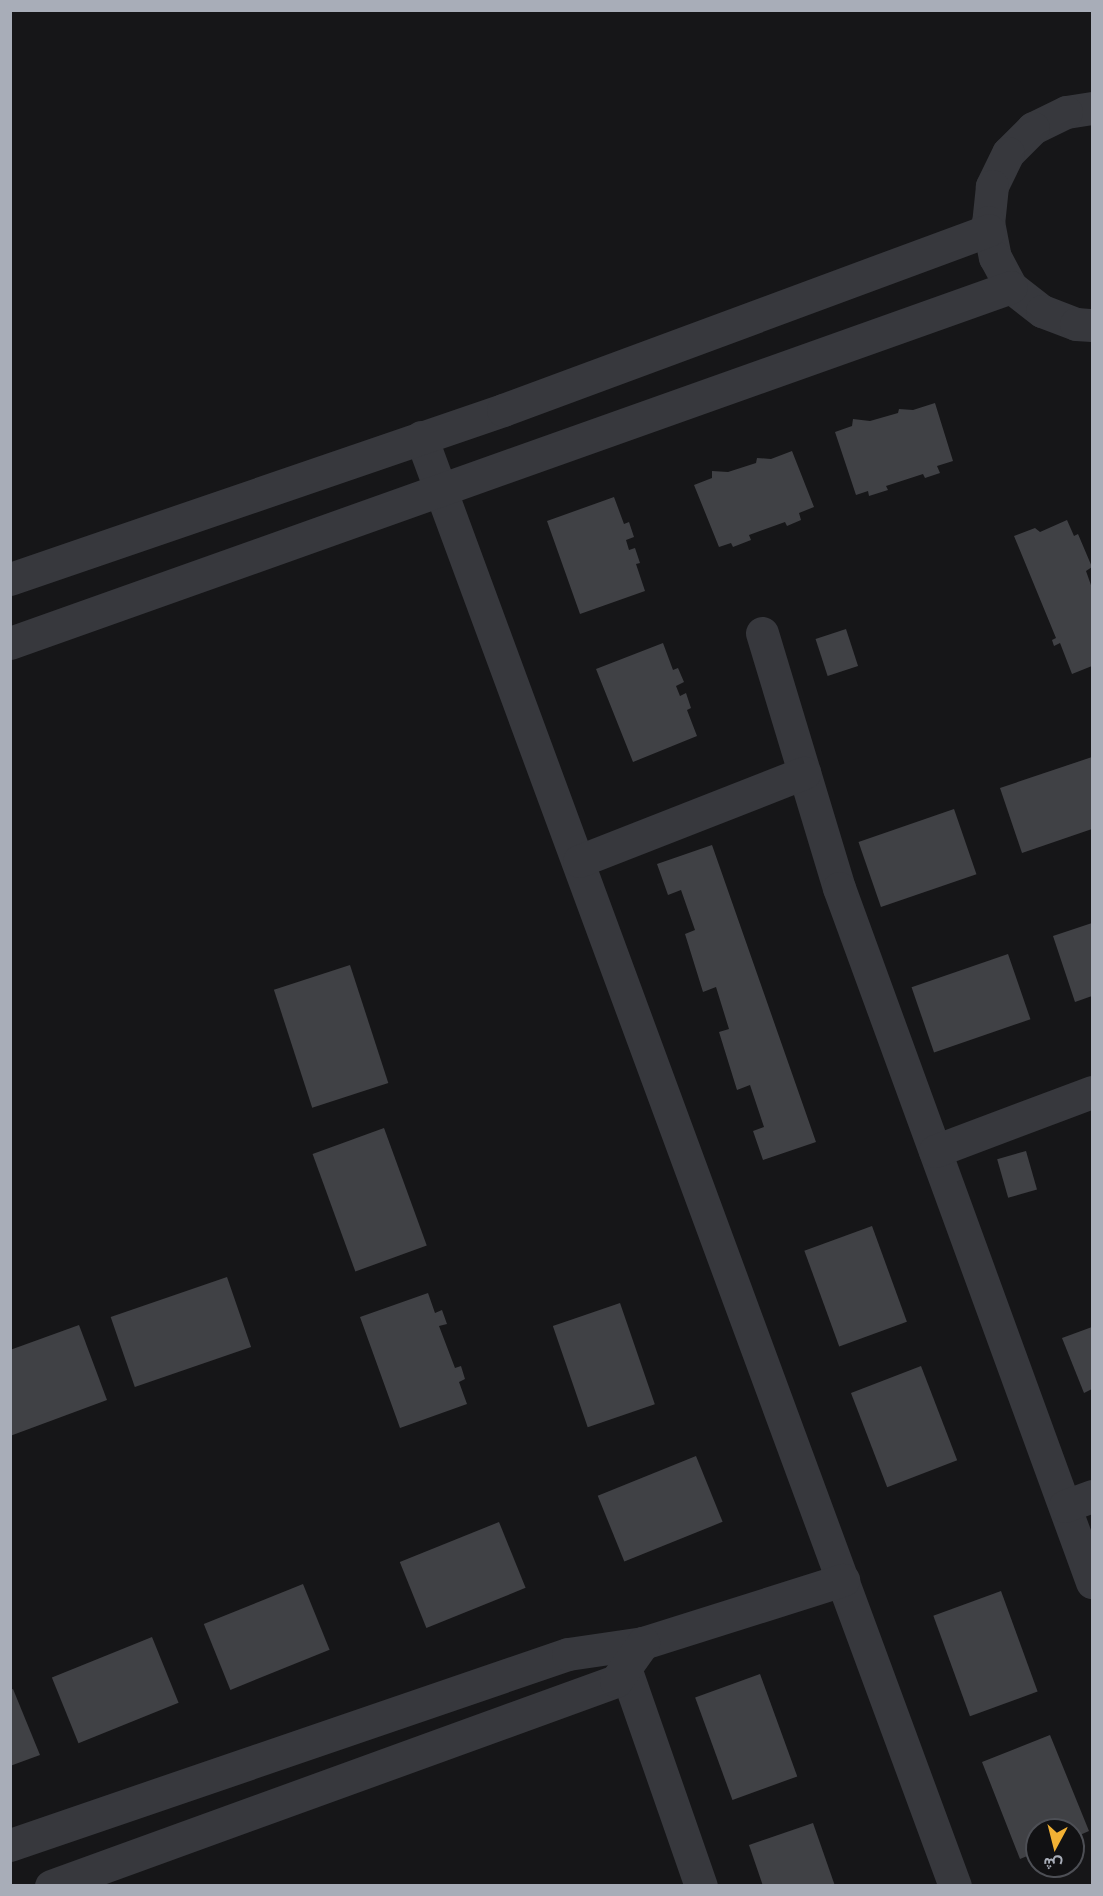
<!DOCTYPE html>
<html>
<head>
<meta charset="utf-8">
<style>
  body { margin:0 }
  #map { position:relative; width:1103px; height:1896px; overflow:hidden; background:#161618; font-family:Helvetica,Vazirmatn,sans-serif }
  div>[style] { position:absolute }
  [style*='--x'] { left:calc(var(--x)*1px); top:calc(var(--y)*1px); width:calc(var(--w)*1px); rotate:calc(var(--a)*1deg) }
  .building>* { inset:0; background:#404145; transform-origin:0 0 }
  .minor>* { height:33px; margin:-16.5px; padding:0 16.5px; transform-origin:16.5px; border-radius:16.5px; background:#37383d }
  span { translate:-50% -50%; white-space:nowrap; text-align:center; line-height:1.15; -webkit-text-stroke:6px #111113; paint-order:stroke }
  .frame { position:absolute; inset:0; border:12px solid #a8adb8; pointer-events:none }
  .north { position:absolute; left:1025px; top:1818px; width:60px; height:60px; box-sizing:border-box; background:#111113; border:2px solid #4d4f55; border-radius:50%; rotate:187deg; font-size:16px; font-weight:700; line-height:24px; text-align:center; color:#a8adb8 }
  .north::after { content:''; display:block; margin:auto; width:21px; height:27px; background:#f2b134; clip-path:polygon(50% 0,100% 100%,50% 72%,0 100%) }
</style>
</head>
<body>
<div id="map">
  <div class="building">
    <i style="clip-path:polygon(935px 403px,953px 461px,937px 466px,940px 473px,925px 478px,923px 474px,886px 486px,888px 490px,869px 496px,868px 491px,856px 495px,835px 432px,852px 426px,853px 419px,870px 421px,898px 413px,899px 409px,913px 410px)"></i>
    <i style="clip-path:polygon(792px 451px,814px 507px,799px 513px,801px 520px,787px 526px,785px 522px,749px 535px,751px 540px,733px 547px,731px 543px,719px 547px,694px 485px,712px 478px,712px 471px,728px 472px,756px 463px,757px 458px,771px 459px)"></i>
    <i style="clip-path:polygon(614px 497px,624px 524px,629px 522px,634px 537px,626px 540px,629px 550px,635px 548px,640px 563px,636px 564px,645px 591px,580px 614px,547px 521px)"></i>
    <i style="clip-path:polygon(1067px 520px,1074px 536px,1078px 534px,1092px 567px,1086px 571px,1092px 588px,1092px 666px,1072px 674px,1060px 643px,1054px 646px,1052px 640px,1056px 638px,1014px 536px,1035px 528px,1040px 532px)"></i>
    <i style="left:846px;top:629px;width:39px;height:32px;rotate:72deg"></i>
    <i style="clip-path:polygon(663px 643px,673px 670px,678px 668px,684px 682px,676px 686px,680px 696px,686px 693px,691px 708px,687px 710px,697px 736px,633px 762px,596px 669px)"></i>
    <i style="clip-path:polygon(1092px 757px,1092px 829px,1022px 853px,1000px 788px)"></i>
    <i style="left:954px;top:809px;width:69px;height:101px;rotate:71deg"></i>
    <i style="clip-path:polygon(712px 845px,816px 1142px,763px 1160px,753px 1131px,764px 1127px,750px 1085px,737px 1090px,719px 1032px,729px 1029px,716px 987px,703px 992px,685px 934px,695px 930px,681px 890px,668px 895px,657px 864px)"></i>
    <i style="clip-path:polygon(1092px 923px,1092px 996px,1075px 1002px,1053px 936px)"></i>
    <i style="left:1008px;top:954px;width:69px;height:102px;rotate:71deg"></i>
    <i style="left:350px;top:965px;width:124px;height:80px;rotate:72deg"></i>
    <i style="left:384px;top:1128px;width:125px;height:76px;rotate:70deg"></i>
    <i style="left:1026px;top:1151px;width:40px;height:30px;rotate:74deg"></i>
    <i style="left:872px;top:1226px;width:102px;height:72px;rotate:70deg"></i>
    <i style="left:227px;top:1277px;width:74px;height:123px;rotate:71deg"></i>
    <i style="clip-path:polygon(428px 1293px,435px 1313px,442px 1310px,447px 1324px,439px 1326px,455px 1368px,461px 1366px,465px 1379px,459px 1382px,467px 1404px,400px 1428px,360px 1317px)"></i>
    <i style="left:620px;top:1303px;width:107px;height:71px;rotate:71deg"></i>
    <i style="clip-path:polygon(79px 1325px,107px 1400px,10px 1436px,10px 1350px)"></i>
    <i style="clip-path:polygon(1092px 1327px,1092px 1389px,1084px 1393px,1062px 1338px)"></i>
    <i style="left:921px;top:1366px;width:101px;height:75px;rotate:69deg"></i>
    <i style="left:696px;top:1456px;width:71px;height:106px;rotate:68deg"></i>
    <i style="left:499px;top:1522px;width:71px;height:107px;rotate:68deg"></i>
    <i style="left:303px;top:1584px;width:71px;height:107px;rotate:68deg"></i>
    <i style="left:1001px;top:1591px;width:107px;height:72px;rotate:70deg"></i>
    <i style="left:152px;top:1637px;width:71px;height:108px;rotate:68deg"></i>
    <i style="left:760px;top:1674px;width:109px;height:69px;rotate:70deg"></i>
    <i style="clip-path:polygon(13px 1689px,40px 1755px,10px 1766px,10px 1690px)"></i>
    <i style="clip-path:polygon(1050px 1735px,1089px 1831px,1073px 1838px,1073px 1830px,1037px 1830px,1037px 1852px,1020px 1859px,982px 1762px)"></i>
    <i style="clip-path:polygon(813px 1823px,835px 1886px,763px 1886px,749px 1845px)"></i>
  </div>
  <div class="minor">
    <i style="--x:1092;--y:108;--w:26;--a:171"></i>
    <i style="--x:1066;--y:112;--w:37;--a:154"></i>
    <i style="--x:1033;--y:128;--w:35;--a:135"></i>
    <i style="--x:1008;--y:153;--w:37;--a:116"></i>
    <i style="--x:992;--y:186;--w:36;--a:96"></i>
    <i style="--x:988;--y:222;--w:36;--a:79"></i>
    <i style="--x:995;--y:257;--w:34;--a:62"></i>
    <i style="--x:1011;--y:287;--w:39;--a:38"></i>
    <i style="--x:1042;--y:311;--w:36;--a:21"></i>
    <i style="--x:1076;--y:324;--w:16;--a:4"></i>
    <i style="--x:421;--y:437;--w:1544;--a:69.77"></i>
    <i style="--x:10;--y:579;--w:521;--a:-18.92"></i>
    <i style="--x:503;--y:410;--w:518;--a:-20.32"></i>
    <i style="--x:762;--y:633;--w:266;--a:73.2"></i>
    <i style="--x:839;--y:888;--w:739;--a:69.97"></i>
    <i style="--x:10;--y:643;--w:1062;--a:-19.58"></i>
    <i style="--x:579;--y:861;--w:242;--a:-21.4"></i>
    <i style="--x:935;--y:1151;--w:168;--a:-20.6"></i>
    <i style="--x:1065;--y:1506;--w:29;--a:-20"></i>
    <i style="--x:625;--y:1668;--w:231;--a:70.8"></i>
    <i style="--x:10;--y:1845;--w:590;--a:-18.9"></i>
    <i style="--x:568;--y:1654;--w:76;--a:-8.3"></i>
    <i style="--x:643;--y:1643;--w:210;--a:-17.5"></i>
    <i style="--x:51;--y:1886;--w:601;--a:-19.94"></i>
    <i style="--x:616;--y:1681;--w:47;--a:-54.6"></i>
  </div>
  <div class="frame"></div>
  <div class="north">ش</div>
</div>
</body>
</html>
